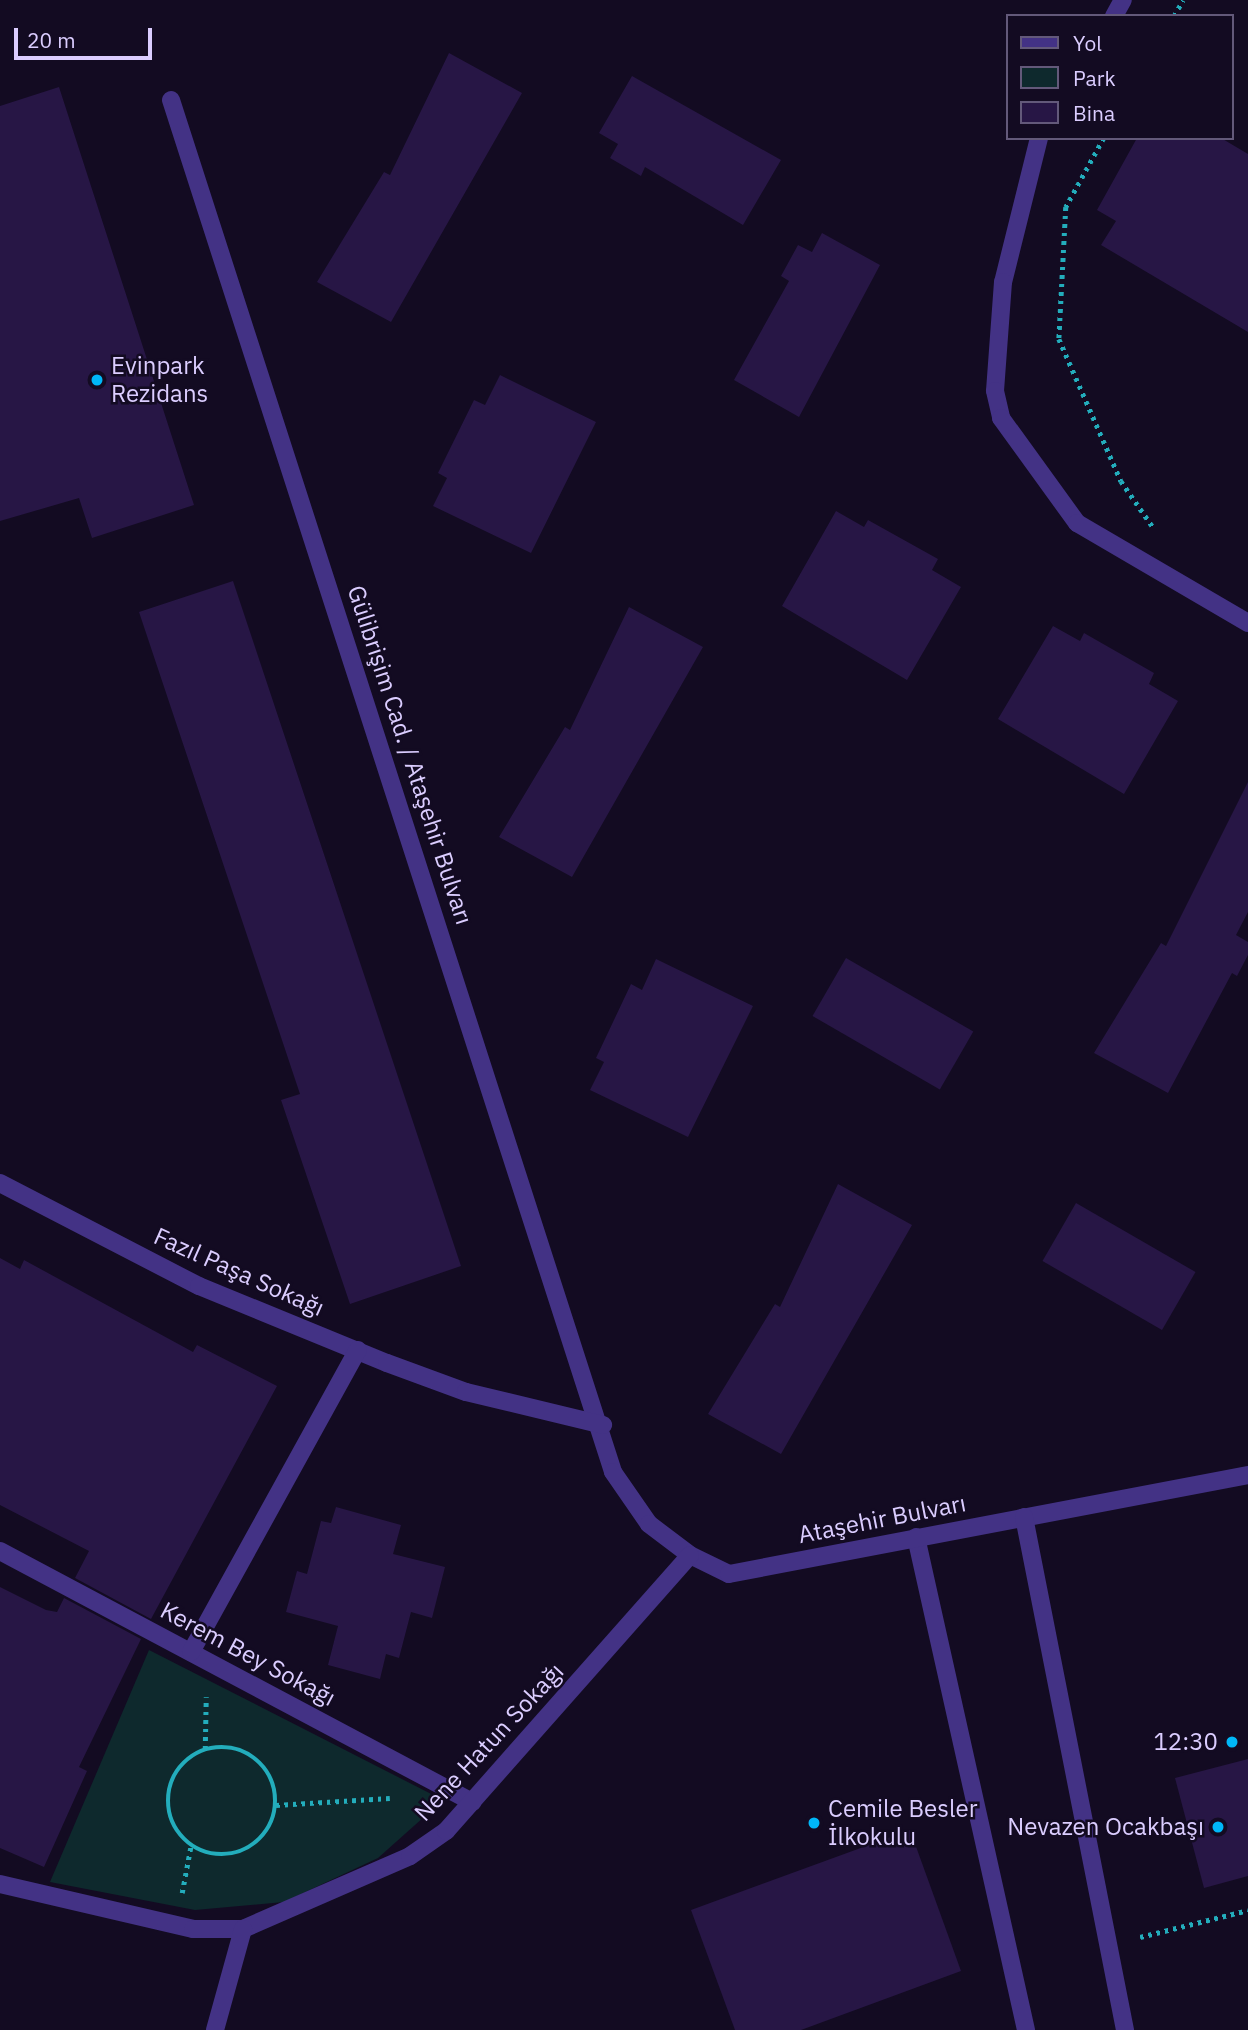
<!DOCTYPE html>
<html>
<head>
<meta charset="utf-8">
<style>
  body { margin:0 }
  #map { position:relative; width:1248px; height:2030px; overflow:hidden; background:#130b22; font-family:"IBM Plex Sans",sans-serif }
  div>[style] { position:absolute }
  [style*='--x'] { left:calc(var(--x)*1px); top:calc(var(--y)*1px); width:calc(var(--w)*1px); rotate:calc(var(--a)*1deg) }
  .green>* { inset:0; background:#0e292d }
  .building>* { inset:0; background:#271645; transform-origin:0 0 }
  .path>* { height:4.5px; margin-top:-2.25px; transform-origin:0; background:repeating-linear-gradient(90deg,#23adbc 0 3.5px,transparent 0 8.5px) }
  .path>.ring { margin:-2.25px; padding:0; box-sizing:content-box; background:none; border:4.5px solid #23adbc; border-radius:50% }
  .service>* { height:18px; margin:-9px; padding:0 9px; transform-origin:9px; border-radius:9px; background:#433285 }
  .minor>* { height:18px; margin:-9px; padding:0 9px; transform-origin:9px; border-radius:9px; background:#433285 }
  .dots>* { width:19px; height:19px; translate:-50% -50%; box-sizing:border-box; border:4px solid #130b22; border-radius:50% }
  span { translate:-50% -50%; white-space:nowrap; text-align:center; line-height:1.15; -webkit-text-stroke:5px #130b22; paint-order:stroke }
  .poi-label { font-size:24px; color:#dbcdff }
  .left { translate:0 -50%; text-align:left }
  .right { translate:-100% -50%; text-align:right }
  .street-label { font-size:24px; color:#dbcdff }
  .legend { position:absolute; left:1006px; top:14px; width:228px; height:126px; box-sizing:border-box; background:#130b22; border:2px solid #63597a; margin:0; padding:9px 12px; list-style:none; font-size:21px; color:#dbcdff }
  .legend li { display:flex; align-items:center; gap:14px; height:35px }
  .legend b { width:35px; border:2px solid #63597a }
  .scale { position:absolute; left:14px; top:28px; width:138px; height:32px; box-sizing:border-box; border:4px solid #dbcdff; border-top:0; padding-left:9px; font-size:21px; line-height:24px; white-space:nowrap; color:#dbcdff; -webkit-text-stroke:5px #130b22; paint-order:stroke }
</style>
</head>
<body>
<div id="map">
  <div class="green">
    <i style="clip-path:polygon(149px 1650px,443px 1800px,378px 1858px,284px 1902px,195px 1910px,50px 1882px)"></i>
  </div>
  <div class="building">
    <i style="clip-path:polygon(449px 53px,522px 93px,391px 322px,317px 282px,384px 172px,390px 175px)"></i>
    <i style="clip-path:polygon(632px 76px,781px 160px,743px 225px,645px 167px,641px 176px,610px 158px,618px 144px,599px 133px)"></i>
    <i style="clip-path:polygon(59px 87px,194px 505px,92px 538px,79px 498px,0 521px,0 106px)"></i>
    <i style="clip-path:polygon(1137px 138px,1221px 138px,1248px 154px,1248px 332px,1101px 245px,1116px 221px,1097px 210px)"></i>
    <i style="clip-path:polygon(822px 233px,880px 265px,799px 417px,734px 380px,789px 281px,781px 276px,798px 245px,812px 252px)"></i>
    <i style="clip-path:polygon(500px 375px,596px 422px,531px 553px,433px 506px,447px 478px,438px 473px,474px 400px,485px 405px)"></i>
    <i style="clip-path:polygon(836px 511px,864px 527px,868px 520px,938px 559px,932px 570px,961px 587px,907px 680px,782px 606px)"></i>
    <i style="clip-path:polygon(233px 581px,461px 1266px,350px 1304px,281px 1100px,300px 1094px,139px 612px)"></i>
    <i style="clip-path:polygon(629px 607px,703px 647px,572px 877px,499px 837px,565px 727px,570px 730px)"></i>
    <i style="clip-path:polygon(1053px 626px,1080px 641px,1084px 633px,1154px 673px,1149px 684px,1178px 701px,1124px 794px,998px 719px)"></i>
    <i style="clip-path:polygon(1248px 782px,1248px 912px,1236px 935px,1248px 942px,1248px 955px,1237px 976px,1232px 973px,1168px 1093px,1094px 1053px,1161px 943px,1166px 946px)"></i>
    <i style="left:846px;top:958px;width:147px;height:67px;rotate:30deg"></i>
    <i style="clip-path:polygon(656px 959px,753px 1006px,688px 1137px,590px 1090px,604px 1062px,596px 1058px,631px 984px,642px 990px)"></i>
    <i style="clip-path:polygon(838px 1184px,912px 1225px,781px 1454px,708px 1414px,775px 1304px,780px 1307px)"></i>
    <i style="left:1076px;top:1203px;width:138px;height:67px;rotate:30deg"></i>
    <i style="clip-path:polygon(0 1258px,20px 1269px,24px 1260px,193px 1352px,197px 1345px,277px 1386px,151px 1619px,75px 1578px,89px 1551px,0 1505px)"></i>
    <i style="clip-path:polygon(336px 1507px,401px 1525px,393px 1554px,445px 1567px,432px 1618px,411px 1612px,399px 1658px,386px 1654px,380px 1679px,328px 1665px,338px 1626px,286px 1612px,297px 1571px,307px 1574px,321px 1521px,331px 1523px)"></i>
    <i style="clip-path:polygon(0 1587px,46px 1610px,57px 1612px,64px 1598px,141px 1639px,79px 1767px,87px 1771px,44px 1867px,0 1848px)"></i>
    <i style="clip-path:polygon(1248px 1759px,1248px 1876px,1204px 1888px,1175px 1778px)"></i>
    <i style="clip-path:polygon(910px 1830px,961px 1971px,801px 2030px,735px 2030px,691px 1910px)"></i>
  </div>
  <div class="path">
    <i style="--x:1174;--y:16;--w:18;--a:-61"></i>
    <i style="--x:1104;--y:138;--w:79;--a:118.8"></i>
    <i style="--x:1066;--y:207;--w:132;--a:93"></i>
    <i style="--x:1059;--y:339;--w:155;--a:66.4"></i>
    <i style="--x:1121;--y:481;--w:56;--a:55.2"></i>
    <i class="ring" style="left:168px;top:1747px;width:103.5px;height:103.5px"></i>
    <i style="--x:205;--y:1749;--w:52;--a:-88.9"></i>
    <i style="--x:276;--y:1805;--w:114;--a:-3.5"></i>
    <i style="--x:182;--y:1893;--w:49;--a:-79.4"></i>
    <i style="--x:1140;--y:1937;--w:111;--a:-14"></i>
  </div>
  <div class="service">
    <i style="--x:916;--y:1537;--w:505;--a:77.42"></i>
  </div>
  <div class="minor">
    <i style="--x:1114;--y:16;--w:18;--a:-61"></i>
    <i style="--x:171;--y:100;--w:1441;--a:72.14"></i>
    <i style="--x:613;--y:1472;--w:63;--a:55.3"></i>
    <i style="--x:649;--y:1524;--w:51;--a:37.1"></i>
    <i style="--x:690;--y:1555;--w:43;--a:26"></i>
    <i style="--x:729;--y:1574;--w:528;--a:-10.8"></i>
    <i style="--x:1039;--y:138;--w:148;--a:104"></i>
    <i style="--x:1003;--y:282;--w:109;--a:94.2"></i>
    <i style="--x:995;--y:391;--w:28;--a:77"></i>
    <i style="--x:1001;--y:418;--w:130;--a:54.1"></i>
    <i style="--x:1077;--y:523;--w:198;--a:30.3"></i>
    <i style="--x:0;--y:1183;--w:224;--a:27.4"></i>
    <i style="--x:199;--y:1286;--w:203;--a:22.3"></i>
    <i style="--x:387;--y:1363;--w:84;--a:20.2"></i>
    <i style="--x:466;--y:1392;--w:141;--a:13.5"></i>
    <i style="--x:1024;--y:1517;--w:523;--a:78.86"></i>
    <i style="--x:0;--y:1551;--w:535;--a:28"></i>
    <i style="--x:191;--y:1652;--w:345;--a:-61.1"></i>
    <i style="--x:0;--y:1884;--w:198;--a:13.1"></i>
    <i style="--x:193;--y:1929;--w:50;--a:0"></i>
    <i style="--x:243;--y:1929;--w:182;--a:-23.6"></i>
    <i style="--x:410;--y:1856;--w:44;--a:-34.8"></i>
    <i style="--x:446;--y:1831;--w:368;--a:-48.5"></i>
    <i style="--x:215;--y:2030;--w:105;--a:-74.5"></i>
  </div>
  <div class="dots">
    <i style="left:97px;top:380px;background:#00b7f8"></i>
    <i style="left:1232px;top:1742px;background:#00b7f8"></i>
    <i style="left:814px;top:1823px;background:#00b7f8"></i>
    <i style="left:1218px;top:1827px;background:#00b7f8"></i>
  </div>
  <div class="poi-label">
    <span class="left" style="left:111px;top:380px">Evinpark<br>Rezidans</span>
    <span class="right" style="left:1218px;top:1742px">12:30</span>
    <span class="left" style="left:828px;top:1823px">Cemile Besler<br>İlkokulu</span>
    <span class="right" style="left:1204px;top:1827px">Nevazen Ocakbaşı</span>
  </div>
  <div class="street-label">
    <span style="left:410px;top:755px;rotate:72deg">Gülibrişim Cad. / Ataşehir Bulvarı</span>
    <span style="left:239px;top:1272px;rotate:24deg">Fazıl Paşa Sokağı</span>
    <span style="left:882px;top:1519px;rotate:-11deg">Ataşehir Bulvarı</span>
    <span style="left:248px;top:1654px;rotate:28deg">Kerem Bey Sokağı</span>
    <span style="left:489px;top:1742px;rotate:-47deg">Nene Hatun Sokağı</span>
  </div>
  <ul class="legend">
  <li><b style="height:9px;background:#433285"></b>Yol</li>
  <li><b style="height:19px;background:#0e292d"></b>Park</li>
  <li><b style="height:19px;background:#271645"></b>Bina</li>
  </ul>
  <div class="scale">20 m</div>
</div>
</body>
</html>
